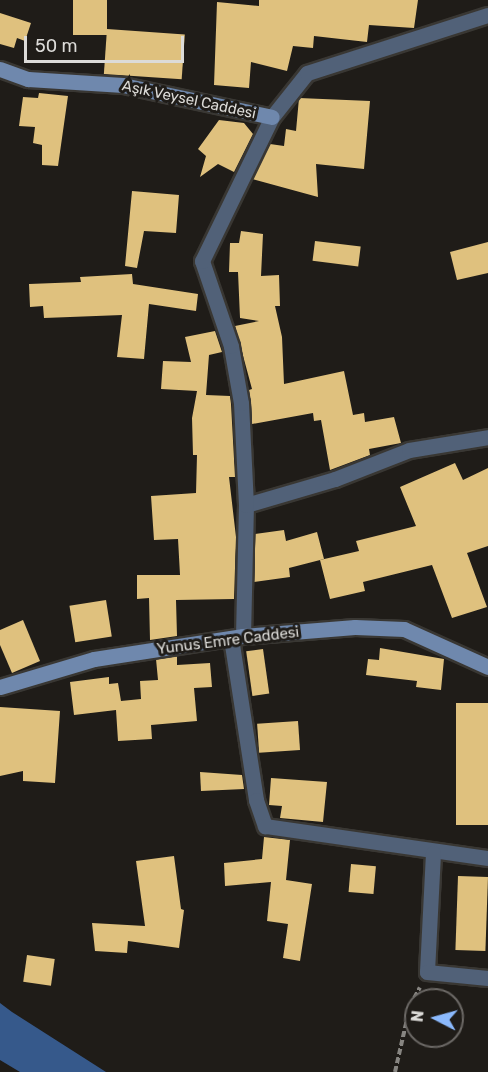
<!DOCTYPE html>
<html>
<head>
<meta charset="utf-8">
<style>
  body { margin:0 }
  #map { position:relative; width:488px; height:1072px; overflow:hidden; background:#1f1c18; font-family:Rubik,sans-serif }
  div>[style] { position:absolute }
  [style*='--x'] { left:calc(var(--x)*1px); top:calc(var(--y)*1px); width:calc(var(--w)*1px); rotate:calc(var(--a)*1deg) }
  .water>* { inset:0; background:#36598b }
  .building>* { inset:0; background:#dfc17e; transform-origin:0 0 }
  .path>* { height:4px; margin-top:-2px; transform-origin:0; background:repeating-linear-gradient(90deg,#878581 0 6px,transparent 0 9px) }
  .roads { filter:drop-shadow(2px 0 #393733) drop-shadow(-2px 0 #393733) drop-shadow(0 2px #393733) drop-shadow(0 -2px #393733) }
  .street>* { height:15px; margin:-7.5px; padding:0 7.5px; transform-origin:7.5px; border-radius:7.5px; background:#516178 }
  .secondary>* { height:15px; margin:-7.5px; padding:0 7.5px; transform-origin:7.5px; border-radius:7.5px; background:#6f88ad }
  span { translate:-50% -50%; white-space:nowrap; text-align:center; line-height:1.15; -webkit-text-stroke:6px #1f1c18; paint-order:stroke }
  .street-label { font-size:15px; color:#dcdbd8 }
  .north { position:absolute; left:404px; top:988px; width:60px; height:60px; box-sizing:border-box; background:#1f1c18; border:2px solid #6b6865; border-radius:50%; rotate:276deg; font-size:16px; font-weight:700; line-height:24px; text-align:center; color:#dcdbd8 }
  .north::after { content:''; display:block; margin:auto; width:21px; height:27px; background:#8bb9fc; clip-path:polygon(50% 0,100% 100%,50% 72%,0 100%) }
  .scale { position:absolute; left:24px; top:36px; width:160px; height:27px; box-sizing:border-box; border:3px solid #dcdbd8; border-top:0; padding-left:8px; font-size:18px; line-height:21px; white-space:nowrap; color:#dcdbd8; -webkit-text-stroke:4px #1f1c18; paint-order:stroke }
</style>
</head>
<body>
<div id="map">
  <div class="water">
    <i style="clip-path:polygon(0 1003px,12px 1012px,106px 1072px,20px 1072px,0 1060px)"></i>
  </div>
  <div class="building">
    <i style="left:73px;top:0;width:34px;height:35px"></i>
    <i style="clip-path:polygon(259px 0,418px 0,414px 28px,369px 25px,367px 42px,314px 36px,313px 48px,293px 46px,287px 71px,251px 62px,249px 88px,214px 85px,217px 2px,259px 6px)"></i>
    <i style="clip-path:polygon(0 13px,31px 23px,25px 41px,17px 38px,14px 48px,0 44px)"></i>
    <i style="left:107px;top:29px;width:78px;height:45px;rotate:4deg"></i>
    <i style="clip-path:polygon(39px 93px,68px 96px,58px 166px,42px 165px,42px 145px,33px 143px,35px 127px,19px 126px,23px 97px,38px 98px)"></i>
    <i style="clip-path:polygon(299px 98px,370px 101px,364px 169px,316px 164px,318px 197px,252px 179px,270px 144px,284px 146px,286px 129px,296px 131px)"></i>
    <i style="clip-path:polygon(219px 120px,244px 123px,253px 134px,234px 172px,218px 164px,200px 177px,206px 156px,198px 149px)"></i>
    <i style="clip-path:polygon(132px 191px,179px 195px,176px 233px,144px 231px,137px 268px,125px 266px)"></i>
    <i style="clip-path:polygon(241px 231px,263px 234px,261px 276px,279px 275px,280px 306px,275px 306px,282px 337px,284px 384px,344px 371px,353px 415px,364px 413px,365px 422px,394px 417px,401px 443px,369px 449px,370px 455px,330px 470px,321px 420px,314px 421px,313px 413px,252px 424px,249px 390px,252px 389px,235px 326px,259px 321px,240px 318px,238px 272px,229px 272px,230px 243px,239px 243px)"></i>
    <i style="left:315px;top:241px;width:46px;height:20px;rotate:7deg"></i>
    <i style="clip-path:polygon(488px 242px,488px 273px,457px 280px,450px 252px)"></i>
    <i style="clip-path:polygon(132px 274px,133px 284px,198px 294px,196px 311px,149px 304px,144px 359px,117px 357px,122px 315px,44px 318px,43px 306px,30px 307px,29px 284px,81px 282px,80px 277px)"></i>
    <i style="clip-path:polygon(215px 331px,222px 352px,209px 355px,206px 395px,230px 396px,231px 404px,235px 477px,229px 477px,236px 537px,234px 599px,176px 600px,177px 636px,150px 640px,149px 598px,137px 599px,137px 575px,180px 575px,178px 539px,154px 540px,151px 496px,196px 493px,197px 455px,193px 455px,192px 418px,197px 391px,161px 389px,163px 361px,191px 362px,185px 337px)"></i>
    <i style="clip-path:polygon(455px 463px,463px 480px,488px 468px,488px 546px,467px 553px,487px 607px,452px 618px,432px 565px,363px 582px,365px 591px,330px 599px,320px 560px,359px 551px,356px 541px,416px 526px,400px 487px)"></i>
    <i style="clip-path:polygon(284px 530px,286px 541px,317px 532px,324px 559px,289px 568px,290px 577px,254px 582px,255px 534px)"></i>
    <i style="left:106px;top:600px;width:37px;height:37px;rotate:81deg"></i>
    <i style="clip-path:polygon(23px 620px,40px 661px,12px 673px,0 645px,0 630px)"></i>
    <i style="clip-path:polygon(380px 648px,444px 659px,441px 690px,416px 687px,417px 681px,366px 675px,368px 659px,379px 660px)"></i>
    <i style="left:263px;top:649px;width:45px;height:17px;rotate:82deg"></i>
    <i style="clip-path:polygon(177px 656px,177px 665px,210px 663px,212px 687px,194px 688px,197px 721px,151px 725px,152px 739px,118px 741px,116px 710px,74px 715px,70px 682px,109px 677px,109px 684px,118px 683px,121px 701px,141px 699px,140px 681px,158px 680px,156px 659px)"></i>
    <i style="left:488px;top:703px;width:122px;height:32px;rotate:90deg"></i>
    <i style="clip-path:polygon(0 707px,60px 711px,55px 783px,23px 781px,23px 771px,0 776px)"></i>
    <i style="left:298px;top:721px;width:29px;height:41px;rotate:86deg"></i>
    <i style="clip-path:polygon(200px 772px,242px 775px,244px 789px,201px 791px)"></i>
    <i style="clip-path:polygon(271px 778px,327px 782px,323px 822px,280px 818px,282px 806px,269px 805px)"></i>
    <i style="clip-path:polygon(264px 837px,290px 840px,286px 880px,312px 884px,300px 961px,283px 958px,288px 924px,267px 921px,271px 882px,225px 886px,224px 863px,262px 859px)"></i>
    <i style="clip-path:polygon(174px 856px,181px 909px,184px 910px,179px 948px,128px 941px,127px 953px,95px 951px,92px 923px,145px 926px,136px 861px)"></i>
    <i style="left:351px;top:864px;width:25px;height:28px;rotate:5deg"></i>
    <i style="left:458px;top:876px;width:30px;height:74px;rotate:2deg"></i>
    <i style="left:27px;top:955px;width:28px;height:27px;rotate:8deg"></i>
  </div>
  <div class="path">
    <i style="--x:395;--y:1072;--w:68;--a:-77.2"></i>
    <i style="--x:410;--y:1006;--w:21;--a:-62"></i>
  </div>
  <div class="roads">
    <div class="street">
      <i style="--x:246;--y:505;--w:93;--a:-16.3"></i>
      <i style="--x:335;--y:479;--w:79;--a:-21.4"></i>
      <i style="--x:409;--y:450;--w:80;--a:-9.3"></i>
      <i style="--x:243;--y:636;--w:131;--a:-88.7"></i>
      <i style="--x:246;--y:505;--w:102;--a:-92.8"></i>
      <i style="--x:241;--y:403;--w:58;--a:-100"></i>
      <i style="--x:231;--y:346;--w:90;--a:-108.8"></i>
      <i style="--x:202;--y:261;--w:160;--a:-64.1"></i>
      <i style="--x:272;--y:117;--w:56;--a:-51.5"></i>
      <i style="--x:307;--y:73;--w:190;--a:-17.8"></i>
      <i style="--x:231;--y:638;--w:164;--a:81.2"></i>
      <i style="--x:256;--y:800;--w:28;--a:71"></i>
      <i style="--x:265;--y:826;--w:225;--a:8.2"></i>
      <i style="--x:433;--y:853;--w:119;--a:92.9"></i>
      <i style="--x:427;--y:972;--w:61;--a:5.6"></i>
    </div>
    <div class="secondary">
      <i style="--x:0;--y:69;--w:30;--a:20"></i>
      <i style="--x:28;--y:79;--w:95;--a:3.6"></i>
      <i style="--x:123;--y:85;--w:152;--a:12.1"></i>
      <i style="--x:0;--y:687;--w:98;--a:-16.6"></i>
      <i style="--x:94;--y:659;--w:151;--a:-8.8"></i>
      <i style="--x:243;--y:636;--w:112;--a:-4.6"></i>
      <i style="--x:355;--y:627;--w:49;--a:2.3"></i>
      <i style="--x:404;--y:629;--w:92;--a:24.3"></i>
    </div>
  </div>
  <div class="street-label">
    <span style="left:189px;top:100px;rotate:12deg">Aşık Veysel Caddesi</span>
    <span style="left:228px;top:641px;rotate:-7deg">Yunus Emre Caddesi</span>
  </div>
  <div class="north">N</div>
  <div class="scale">50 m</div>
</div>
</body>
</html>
